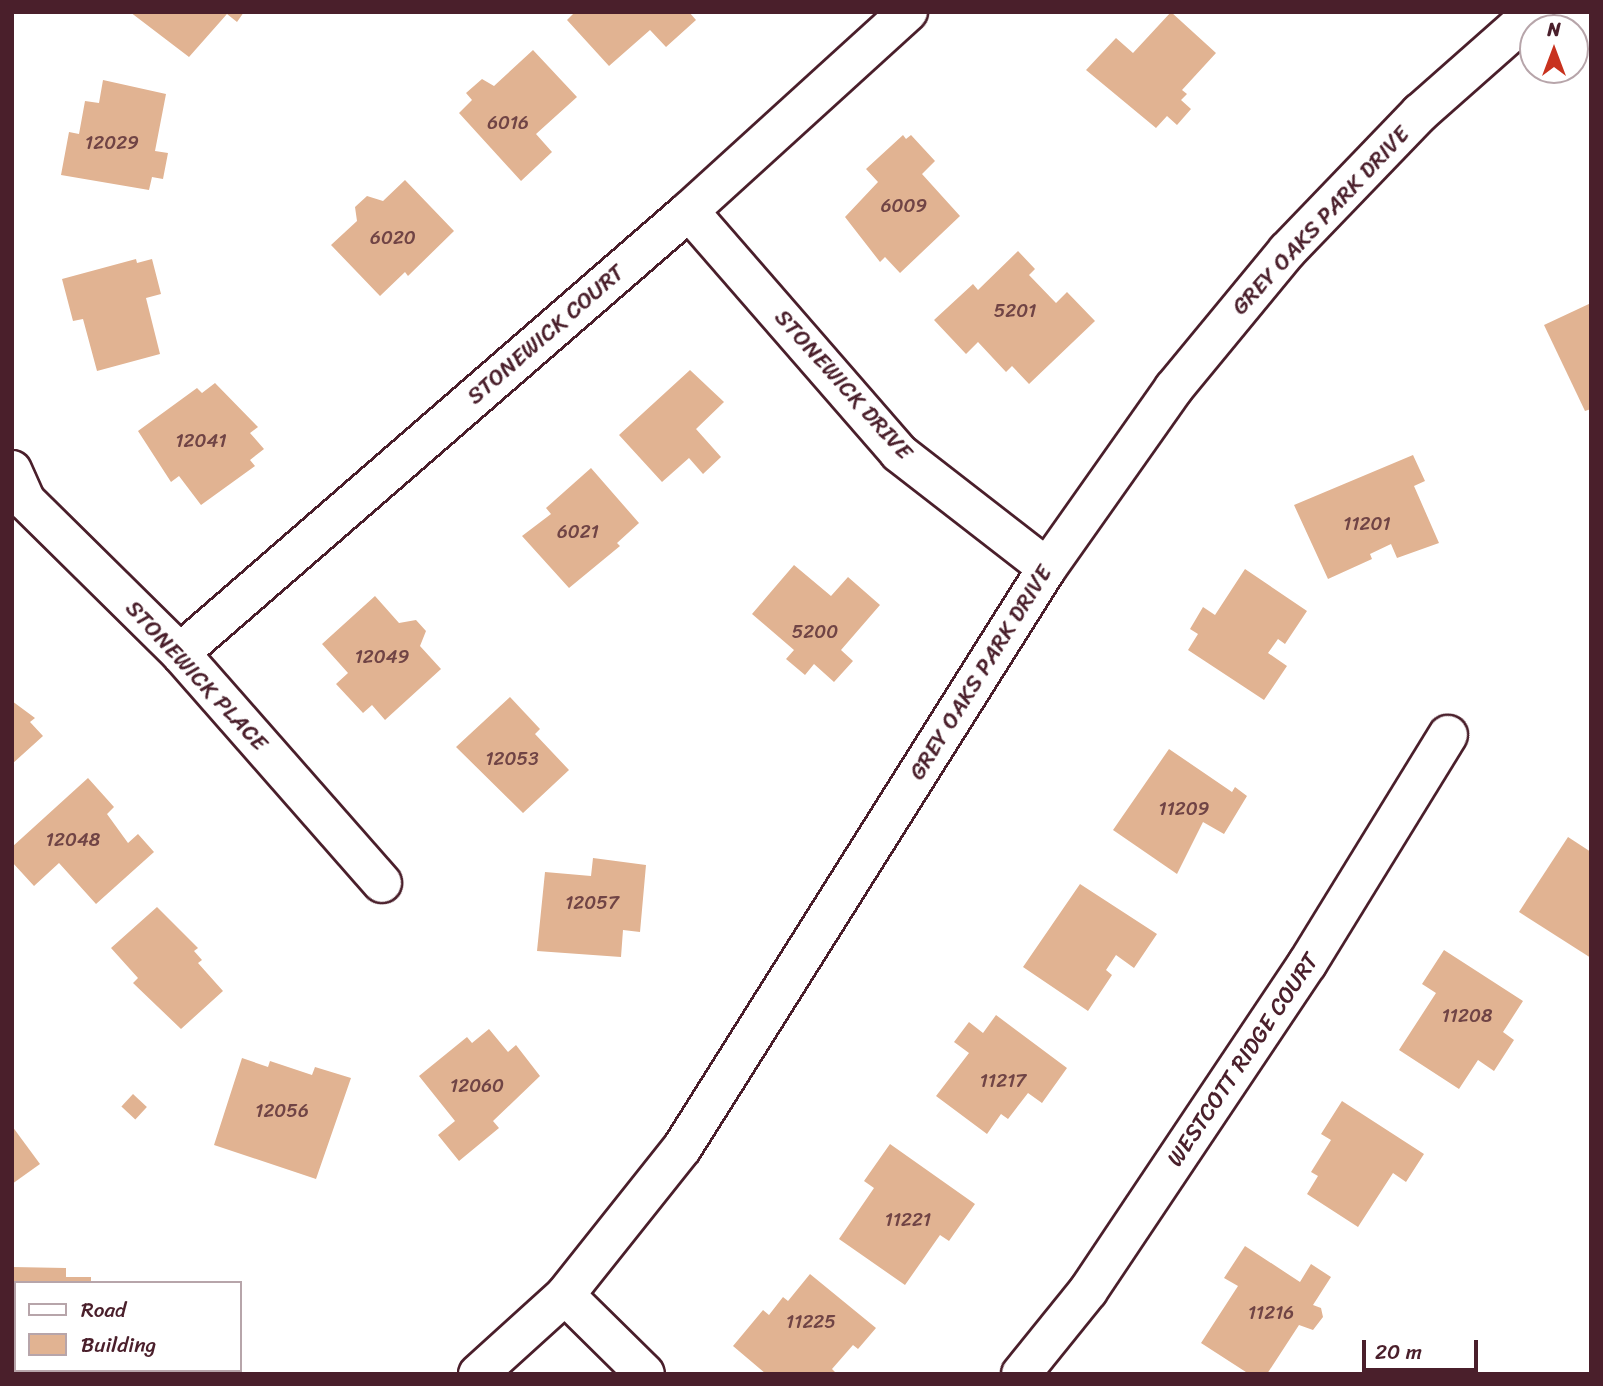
<!DOCTYPE html>
<html>
<head>
<meta charset="utf-8">
<style>
  body { margin:0 }
  #map { position:relative; width:1603px; height:1386px; overflow:hidden; background:#fff; font-family:Sriracha,sans-serif }
  div>[style] { position:absolute }
  [style*='--x'] { left:calc(var(--x)*1px); top:calc(var(--y)*1px); width:calc(var(--w)*1px); rotate:calc(var(--a)*1deg) }
  .building>* { inset:0; background:#e1b392; transform-origin:0 0 }
  .roads { filter:drop-shadow(2px 0 #4a1f2b) drop-shadow(-2px 0 #4a1f2b) drop-shadow(0 2px #4a1f2b) drop-shadow(0 -2px #4a1f2b) }
  .minor>* { height:38px; margin:-19px; padding:0 19px; transform-origin:19px; border-radius:19px; background:#fff }
  span { translate:-50% -50%; white-space:nowrap; text-align:center; line-height:1.15; -webkit-text-stroke:5px #fff; paint-order:stroke }
  .number-label { font-size:19px; color:#704445 }
  .number-label span { -webkit-text-stroke-width:0 }
  .street-label { font-size:23px; color:#4a1f2b }
  .frame { position:absolute; inset:0; border:14px solid #4a1f2b; pointer-events:none }
  .legend { position:absolute; left:14px; top:1281px; width:228px; height:91px; box-sizing:border-box; background:#fff; border:2px solid #b7a5aa; margin:0; padding:9px 12px; list-style:none; font-size:21px; color:#4a1f2b }
  .legend li { display:flex; align-items:center; gap:14px; height:35px }
  .legend b { width:35px; border:2px solid #b7a5aa }
  .north { position:absolute; left:1519px; top:14px; width:70px; height:70px; box-sizing:border-box; background:#fff; border:2px solid #b7a5aa; border-radius:50%; rotate:0deg; font-size:19px; font-weight:700; line-height:28px; text-align:center; color:#4a1f2b }
  .north::after { content:''; display:block; margin:auto; width:24px; height:32px; background:#c8321e; clip-path:polygon(50% 0,100% 100%,50% 72%,0 100%) }
  .scale { position:absolute; left:1362px; top:1340px; width:116px; height:32px; box-sizing:border-box; border:4px solid #4a1f2b; border-top:0; padding-left:9px; font-size:21px; line-height:24px; white-space:nowrap; color:#4a1f2b; -webkit-text-stroke:5px #fff; paint-order:stroke }
</style>
</head>
<body>
<div id="map">
  <div class="building">
    <i style="clip-path:polygon(130px 12px,244px 12px,237px 22px,227px 14px,189px 57px)"></i>
    <i style="clip-path:polygon(575px 12px,689px 12px,696px 20px,666px 47px,650px 30px,609px 66px,567px 20px)"></i>
    <i style="clip-path:polygon(1171px 12px,1216px 53px,1182px 90px,1187px 94px,1181px 100px,1191px 109px,1177px 125px,1167px 116px,1156px 128px,1086px 70px,1116px 38px,1133px 53px)"></i>
    <i style="clip-path:polygon(533px 50px,577px 97px,536px 134px,552px 152px,521px 181px,459px 113px,472px 100px,466px 93px,482px 79px,494px 86px)"></i>
    <i style="clip-path:polygon(103px 80px,166px 94px,155px 151px,168px 153px,163px 179px,152px 177px,149px 190px,61px 175px,69px 132px,79px 134px,85px 101px,99px 103px)"></i>
    <i style="clip-path:polygon(903px 135px,906px 139px,911px 135px,935px 161px,922px 174px,960px 216px,900px 273px,885px 257px,880px 262px,845px 217px,878px 182px,866px 169px)"></i>
    <i style="clip-path:polygon(405px 180px,454px 231px,408px 276px,405px 272px,380px 296px,331px 245px,357px 221px,355px 207px,367px 196px,383px 201px)"></i>
    <i style="clip-path:polygon(1018px 251px,1035px 269px,1029px 275px,1056px 303px,1067px 292px,1095px 321px,1029px 384px,1012px 366px,1006px 372px,978px 342px,966px 354px,934px 320px,973px 284px,978px 290px)"></i>
    <i style="clip-path:polygon(136px 259px,137px 263px,152px 259px,161px 294px,146px 298px,160px 354px,97px 371px,83px 319px,73px 321px,62px 279px)"></i>
    <i style="clip-path:polygon(1591px 303px,1591px 409px,1585px 411px,1544px 325px)"></i>
    <i style="clip-path:polygon(690px 370px,724px 402px,696px 429px,721px 457px,703px 474px,689px 458px,662px 482px,619px 435px)"></i>
    <i style="clip-path:polygon(215px 383px,258px 427px,250px 433px,264px 449px,250px 460px,255px 466px,201px 505px,179px 476px,171px 482px,138px 431px,197px 388px,202px 393px)"></i>
    <i style="clip-path:polygon(1413px 455px,1425px 481px,1414px 486px,1439px 543px,1397px 558px,1391px 544px,1370px 554px,1372px 559px,1328px 579px,1294px 505px)"></i>
    <i style="clip-path:polygon(591px 468px,639px 523px,617px 543px,620px 546px,569px 588px,522px 536px,551px 514px,546px 508px)"></i>
    <i style="clip-path:polygon(794px 565px,831px 596px,848px 577px,880px 605px,841px 650px,853px 661px,834px 682px,814px 664px,805px 675px,786px 659px,794px 650px,752px 614px)"></i>
    <i style="clip-path:polygon(1245px 569px,1307px 611px,1285px 644px,1278px 639px,1268px 653px,1287px 666px,1264px 700px,1188px 650px,1198px 634px,1190px 629px,1203px 607px,1215px 615px)"></i>
    <i style="clip-path:polygon(375px 596px,399px 623px,416px 620px,426px 631px,420px 646px,441px 669px,385px 720px,372px 705px,363px 713px,336px 684px,348px 673px,322px 644px)"></i>
    <i style="clip-path:polygon(510px 697px,540px 729px,535px 734px,569px 770px,523px 813px,456px 747px)"></i>
    <i style="clip-path:polygon(12px 701px,35px 718px,30px 722px,43px 736px,12px 764px)"></i>
    <i style="clip-path:polygon(1169px 749px,1232px 792px,1235px 787px,1247px 796px,1224px 834px,1203px 822px,1177px 874px,1113px 830px)"></i>
    <i style="clip-path:polygon(88px 778px,114px 807px,107px 814px,128px 843px,138px 834px,154px 852px,96px 904px,59px 863px,34px 886px,12px 862px,12px 847px)"></i>
    <i style="clip-path:polygon(1568px 837px,1591px 852px,1591px 958px,1519px 912px)"></i>
    <i style="clip-path:polygon(593px 858px,646px 865px,640px 932px,623px 930px,621px 957px,537px 951px,545px 872px,591px 876px)"></i>
    <i style="clip-path:polygon(1080px 884px,1157px 934px,1134px 968px,1116px 955px,1106px 970px,1112px 975px,1088px 1011px,1023px 967px)"></i>
    <i style="clip-path:polygon(157px 907px,198px 948px,194px 951px,202px 960px,198px 963px,223px 991px,181px 1029px,133px 983px,138px 978px,111px 948px)"></i>
    <i style="clip-path:polygon(1444px 950px,1523px 1001px,1503px 1032px,1514px 1040px,1494px 1071px,1478px 1060px,1459px 1089px,1399px 1050px,1436px 993px,1422px 984px)"></i>
    <i style="clip-path:polygon(996px 1015px,1067px 1068px,1042px 1103px,1028px 1093px,1008px 1119px,1001px 1114px,987px 1134px,936px 1096px,969px 1053px,954px 1042px,969px 1022px,983px 1033px)"></i>
    <i style="clip-path:polygon(489px 1029px,508px 1052px,516px 1045px,540px 1076px,493px 1121px,499px 1128px,459px 1161px,438px 1135px,455px 1121px,419px 1076px,467px 1037px,472px 1043px)"></i>
    <i style="clip-path:polygon(242px 1058px,268px 1067px,270px 1061px,312px 1075px,315px 1067px,351px 1078px,316px 1179px,214px 1145px)"></i>
    <i style="left:133px;top:1094px;width:19px;height:17px;rotate:43deg"></i>
    <i style="clip-path:polygon(1342px 1101px,1424px 1154px,1406px 1182px,1393px 1173px,1358px 1227px,1307px 1194px,1318px 1176px,1311px 1172px,1331px 1140px,1321px 1134px)"></i>
    <i style="clip-path:polygon(12px 1126px,40px 1164px,12px 1184px)"></i>
    <i style="clip-path:polygon(890px 1144px,975px 1204px,949px 1241px,940px 1235px,905px 1285px,839px 1239px,874px 1188px,864px 1181px)"></i>
    <i style="clip-path:polygon(1245px 1246px,1300px 1282px,1311px 1264px,1331px 1277px,1313px 1305px,1321px 1308px,1323px 1317px,1313px 1330px,1299px 1325px,1267px 1374px,1249px 1374px,1201px 1343px,1238px 1286px,1224px 1278px)"></i>
    <i style="clip-path:polygon(12px 1267px,66px 1268px,66px 1277px,91px 1277px,91px 1283px,16px 1283px,16px 1366px)"></i>
    <i style="clip-path:polygon(810px 1274px,876px 1328px,858px 1349px,853px 1345px,832px 1369px,837px 1374px,766px 1374px,733px 1346px,763px 1310px,769px 1315px,783px 1297px,788px 1301px)"></i>
  </div>
  <div class="roads">
    <div class="minor">
      <i style="--x:689;--y:211;--w:320;--a:49"></i>
      <i style="--x:899;--y:453;--w:187;--a:37.8"></i>
      <i style="--x:12;--y:470;--w:34;--a:66"></i>
      <i style="--x:26;--y:501;--w:216;--a:44.6"></i>
      <i style="--x:180;--y:653;--w:306;--a:48.7"></i>
      <i style="--x:180;--y:653;--w:674;--a:-40.97"></i>
      <i style="--x:689;--y:211;--w:296;--a:-42.3"></i>
      <i style="--x:565;--y:1295;--w:112;--a:44.6"></i>
      <i style="--x:478;--y:1374;--w:118;--a:-42.2"></i>
      <i style="--x:565;--y:1295;--w:188;--a:-51.5"></i>
      <i style="--x:682;--y:1148;--w:685;--a:-57.82"></i>
      <i style="--x:1047;--y:568;--w:220;--a:-54.8"></i>
      <i style="--x:1174;--y:388;--w:178;--a:-50.5"></i>
      <i style="--x:1287;--y:251;--w:192;--a:-46.1"></i>
      <i style="--x:1420;--y:113;--w:152;--a:-41.5"></i>
      <i style="--x:1021;--y:1374;--w:107;--a:-51.1"></i>
      <i style="--x:1088;--y:1291;--w:394;--a:-56.2"></i>
      <i style="--x:1307;--y:964;--w:269;--a:-58.4"></i>
    </div>
  </div>
  <div class="number-label">
    <span style="left:508px;top:123px">6016</span>
    <span style="left:112px;top:143px">12029</span>
    <span style="left:904px;top:206px">6009</span>
    <span style="left:393px;top:238px">6020</span>
    <span style="left:1015px;top:311px">5201</span>
    <span style="left:201px;top:441px">12041</span>
    <span style="left:1367px;top:524px">11201</span>
    <span style="left:578px;top:532px">6021</span>
    <span style="left:815px;top:632px">5200</span>
    <span style="left:382px;top:657px">12049</span>
    <span style="left:512px;top:759px">12053</span>
    <span style="left:1184px;top:809px">11209</span>
    <span style="left:73px;top:840px">12048</span>
    <span style="left:592px;top:903px">12057</span>
    <span style="left:1467px;top:1016px">11208</span>
    <span style="left:1003px;top:1081px">11217</span>
    <span style="left:477px;top:1086px">12060</span>
    <span style="left:282px;top:1111px">12056</span>
    <span style="left:908px;top:1220px">11221</span>
    <span style="left:1271px;top:1313px">11216</span>
    <span style="left:811px;top:1322px">11225</span>
  </div>
  <div class="street-label">
    <span style="left:1321px;top:221px;rotate:-47deg">GREY OAKS PARK DRIVE</span>
    <span style="left:546px;top:335px;rotate:-41deg">STONEWICK COURT</span>
    <span style="left:843px;top:385px;rotate:48deg">STONEWICK DRIVE</span>
    <span style="left:981px;top:673px;rotate:-58deg">GREY OAKS PARK DRIVE</span>
    <span style="left:196px;top:676px;rotate:47deg">STONEWICK PLACE</span>
    <span style="left:1243px;top:1060px;rotate:-56deg">WESTCOTT RIDGE COURT</span>
  </div>
  <div class="frame"></div>
  <ul class="legend">
  <li><b style="height:9px;background:#fff"></b>Road</li>
  <li><b style="height:19px;background:#e1b392"></b>Building</li>
  </ul>
  <div class="north">N</div>
  <div class="scale">20 m</div>
</div>
</body>
</html>
